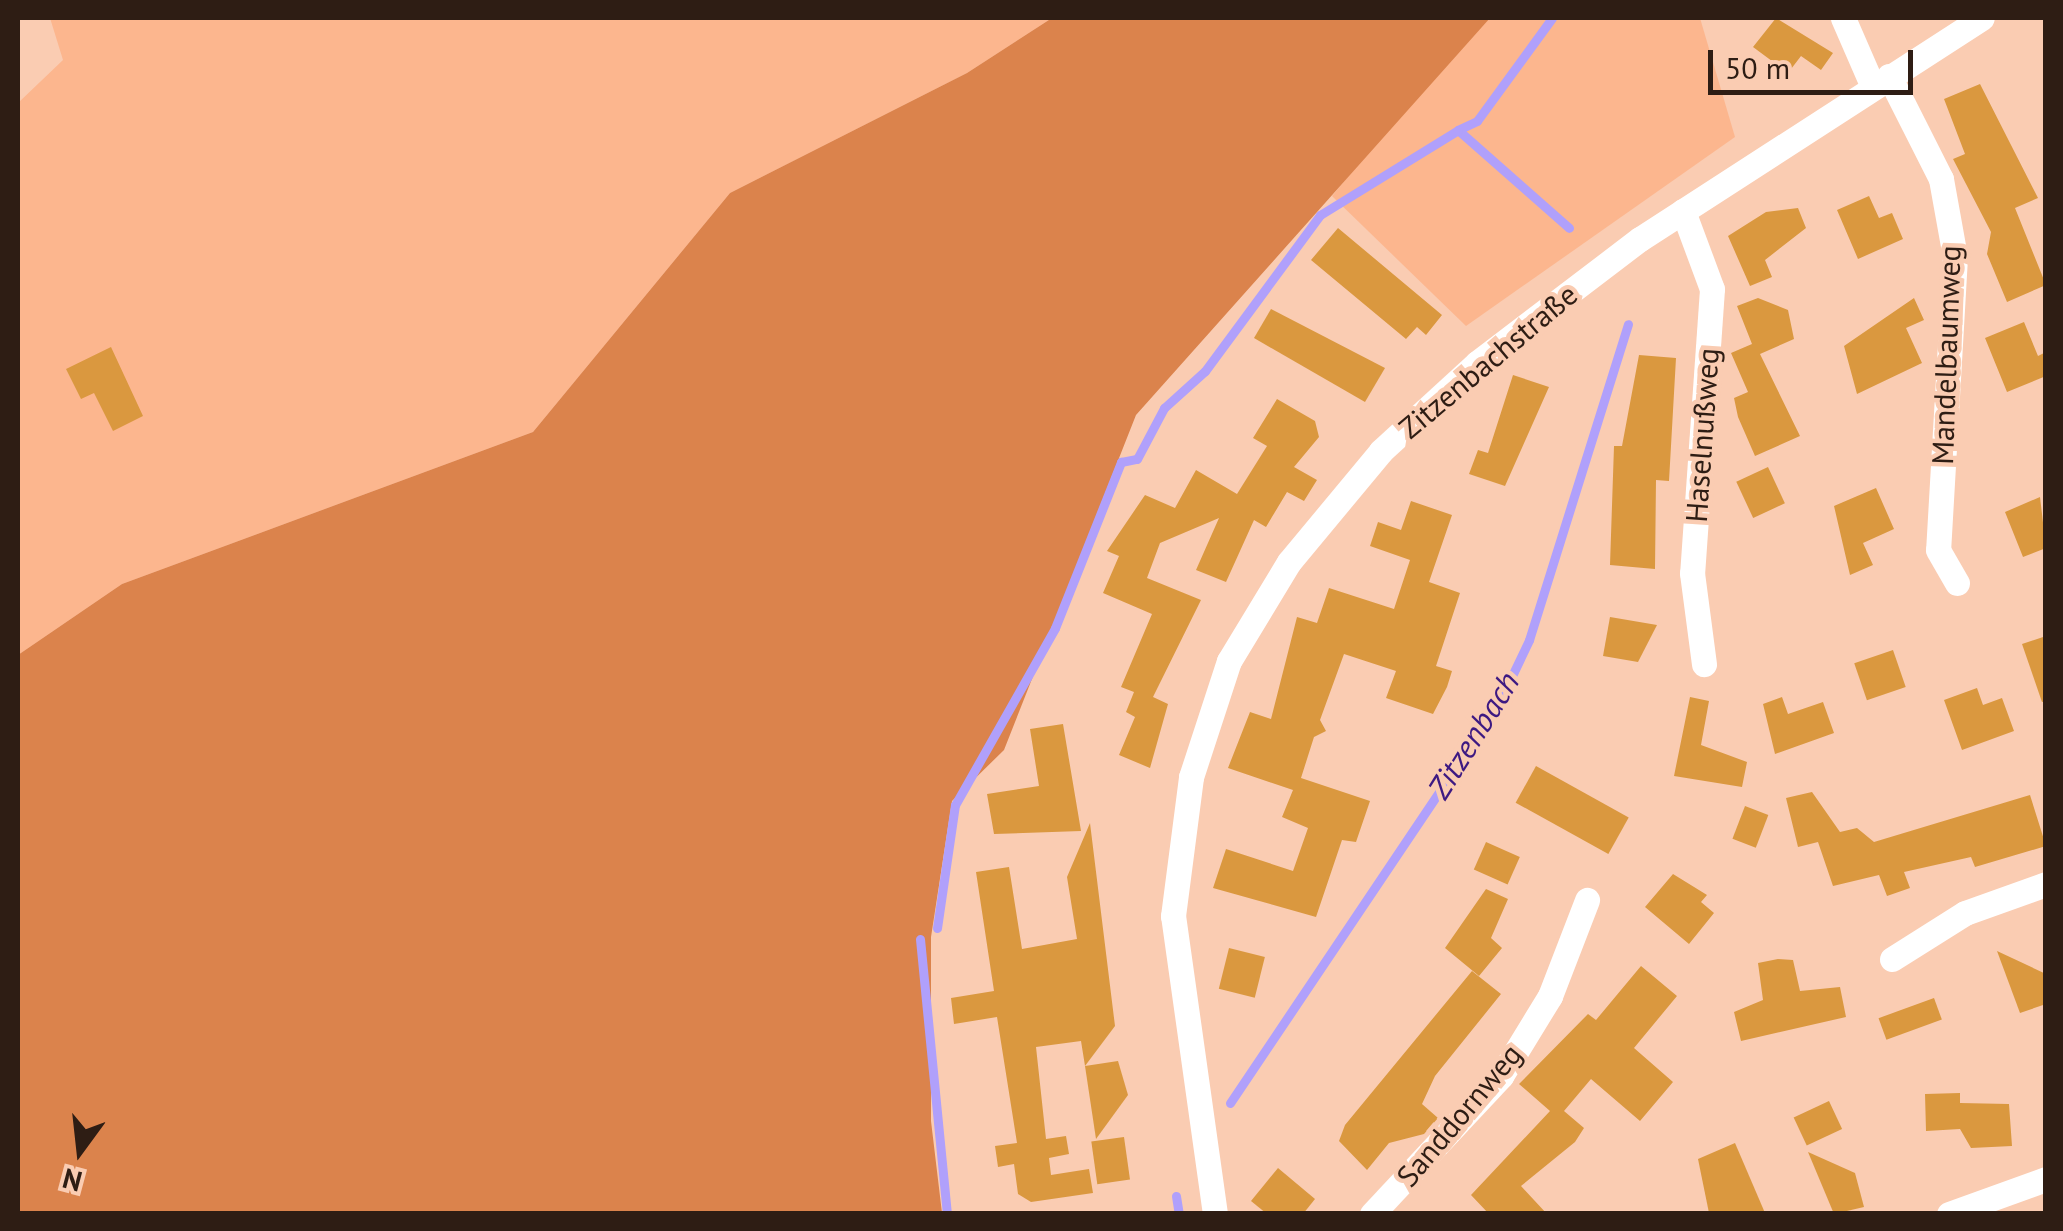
<!DOCTYPE html>
<html>
<head>
<meta charset="utf-8">
<style>
  body { margin:0 }
  #map { position:relative; width:2063px; height:1231px; overflow:hidden; background:#faccb2; font-family:"PT Sans",sans-serif }
  div>[style] { position:absolute }
  [style*='--x'] { left:calc(var(--x)*1px); top:calc(var(--y)*1px); width:calc(var(--w)*1px); rotate:calc(var(--a)*1deg) }
  .green>* { inset:0; background:#fcb68e }
  .forest>* { inset:0; background:#db834c }
  .stream>* { height:9px; margin:-4.5px; padding:0 4.5px; transform-origin:4.5px; border-radius:4.5px; background:#b0a0fb }
  .building>* { inset:0; background:#da983f; transform-origin:0 0 }
  .street>* { height:25px; margin:-12.5px; padding:0 12.5px; transform-origin:12.5px; border-radius:12.5px; background:#fff }
  span { translate:-50% -50%; white-space:nowrap; text-align:center; line-height:1.15; -webkit-text-stroke:9px #faccb2; paint-order:stroke }
  .street-label { font-size:30px; color:#2e1d14 }
  .water-label { font-size:32px; color:#3d1982; font-style:italic }
  .frame { position:absolute; inset:0; border:20px solid #2e1d14; pointer-events:none }
  .north { position:absolute; left:30px; top:1101px; width:100px; height:100px; -webkit-text-stroke:8px #faccb2; paint-order:stroke; rotate:195deg; font-size:28px; font-weight:700; line-height:40px; text-align:center; color:#2e1d14 }
  .north::after { content:''; display:block; margin:auto; width:35px; height:45px; background:#2e1d14; clip-path:polygon(50% 0,100% 100%,50% 72%,0 100%) }
  .scale { position:absolute; left:1708px; top:50px; width:205px; height:45px; box-sizing:border-box; border:5px solid #2e1d14; border-top:0; padding-left:12px; font-size:30px; line-height:35px; white-space:nowrap; color:#2e1d14; -webkit-text-stroke:8px #faccb2; paint-order:stroke }
</style>
</head>
<body>
<div id="map">
  <div class="green">
    <i style="clip-path:polygon(50px 18px,1052px 18px,967px 73px,730px 193px,533px 432px,122px 584px,18px 655px,18px 103px,63px 60px)"></i>
    <i style="clip-path:polygon(1480px 18px,1700px 18px,1735px 137px,1466px 326px,1332px 196px)"></i>
  </div>
  <div class="forest">
    <i style="clip-path:polygon(1052px 18px,1490px 18px,1136px 415px,1004px 750px,952px 801px,931px 937px,931px 1121px,942px 1213px,18px 1213px,18px 655px,122px 584px,533px 432px,730px 193px,967px 73px)"></i>
  </div>
  <div class="stream">
    <i style="--x:1552;--y:18;--w:127;--a:126.1"></i>
    <i style="--x:1477;--y:121;--w:21;--a:155"></i>
    <i style="--x:1458;--y:130;--w:148;--a:41.4"></i>
    <i style="--x:937;--y:928;--w:124;--a:-81.7"></i>
    <i style="--x:955;--y:805;--w:203;--a:-60.5"></i>
    <i style="--x:1055;--y:628;--w:179;--a:-68.3"></i>
    <i style="--x:1121;--y:462;--w:16;--a:-11"></i>
    <i style="--x:1137;--y:459;--w:58;--a:-62.1"></i>
    <i style="--x:1164;--y:408;--w:55;--a:-42.1"></i>
    <i style="--x:1205;--y:371;--w:194;--a:-53.6"></i>
    <i style="--x:1320;--y:215;--w:162;--a:-31.6"></i>
    <i style="--x:920;--y:939;--w:276;--a:84.4"></i>
    <i style="--x:1230;--y:1103;--w:482;--a:-56.1"></i>
    <i style="--x:1499;--y:703;--w:70;--a:-64.5"></i>
    <i style="--x:1529;--y:640;--w:331;--a:-72.6"></i>
    <i style="--x:1176;--y:1196;--w:18;--a:81"></i>
  </div>
  <div class="building">
    <i style="clip-path:polygon(1776px 18px,1833px 53px,1821px 70px,1801px 56px,1788px 73px,1753px 47px)"></i>
    <i style="clip-path:polygon(1980px 84px,2038px 198px,2015px 208px,2046px 285px,2007px 302px,1987px 254px,1991px 232px,1953px 159px,1965px 154px,1944px 99px)"></i>
    <i style="clip-path:polygon(1869px 196px,1879px 218px,1892px 213px,1903px 239px,1858px 259px,1837px 210px)"></i>
    <i style="clip-path:polygon(1798px 208px,1806px 228px,1765px 260px,1772px 277px,1750px 286px,1728px 236px,1766px 212px)"></i>
    <i style="clip-path:polygon(1338px 228px,1442px 315px,1426px 335px,1417px 327px,1406px 339px,1311px 260px)"></i>
    <i style="clip-path:polygon(1758px 298px,1788px 310px,1794px 339px,1760px 354px,1800px 436px,1755px 456px,1738px 417px,1734px 398px,1748px 392px,1731px 353px,1752px 344px,1737px 306px)"></i>
    <i style="clip-path:polygon(1914px 298px,1924px 320px,1906px 328px,1922px 363px,1857px 394px,1844px 346px)"></i>
    <i style="clip-path:polygon(1271px 309px,1385px 368px,1365px 402px,1254px 338px)"></i>
    <i style="clip-path:polygon(2024px 322px,2038px 356px,2046px 352px,2046px 376px,2007px 392px,1985px 338px)"></i>
    <i style="clip-path:polygon(111px 347px,143px 416px,113px 431px,94px 393px,81px 399px,66px 369px)"></i>
    <i style="clip-path:polygon(1639px 355px,1676px 358px,1669px 481px,1656px 480px,1655px 569px,1610px 565px,1614px 446px,1622px 446px)"></i>
    <i style="clip-path:polygon(1513px 375px,1549px 387px,1505px 486px,1469px 474px,1478px 450px,1488px 453px)"></i>
    <i style="clip-path:polygon(1277px 399px,1315px 421px,1319px 437px,1294px 467px,1317px 480px,1304px 501px,1287px 492px,1266px 527px,1254px 520px,1226px 582px,1196px 570px,1219px 518px,1160px 543px,1147px 578px,1201px 600px,1153px 697px,1168px 704px,1150px 768px,1119px 755px,1135px 717px,1126px 712px,1134px 692px,1121px 687px,1152px 614px,1103px 593px,1119px 556px,1107px 551px,1145px 495px,1175px 508px,1196px 470px,1237px 494px,1267px 446px,1253px 438px)"></i>
    <i style="left:1768px;top:467px;width:40px;height:35px;rotate:65deg"></i>
    <i style="clip-path:polygon(1876px 488px,1894px 529px,1863px 543px,1873px 565px,1850px 575px,1834px 506px)"></i>
    <i style="clip-path:polygon(2040px 497px,2046px 548px,2023px 557px,2005px 512px)"></i>
    <i style="clip-path:polygon(1411px 501px,1452px 515px,1429px 582px,1460px 593px,1436px 666px,1452px 671px,1447px 687px,1433px 714px,1386px 698px,1396px 671px,1344px 654px,1320px 720px,1326px 731px,1314px 737px,1301px 778px,1370px 801px,1356px 842px,1342px 840px,1316px 917px,1213px 888px,1226px 849px,1293px 871px,1308px 828px,1282px 817px,1293px 790px,1228px 768px,1250px 712px,1271px 719px,1297px 617px,1317px 623px,1329px 588px,1394px 609px,1410px 560px,1370px 546px,1378px 522px,1401px 530px)"></i>
    <i style="clip-path:polygon(1610px 617px,1657px 625px,1638px 662px,1603px 656px)"></i>
    <i style="clip-path:polygon(2046px 636px,2046px 701px,2042px 702px,2022px 644px)"></i>
    <i style="left:1893px;top:650px;width:39px;height:41px;rotate:71deg"></i>
    <i style="clip-path:polygon(1977px 688px,1983px 705px,2002px 698px,2014px 731px,1962px 750px,1944px 700px)"></i>
    <i style="clip-path:polygon(1690px 697px,1709px 701px,1701px 745px,1747px 762px,1742px 787px,1674px 776px)"></i>
    <i style="clip-path:polygon(1782px 697px,1788px 714px,1823px 702px,1834px 733px,1775px 754px,1763px 704px)"></i>
    <i style="clip-path:polygon(1063px 724px,1081px 831px,994px 834px,987px 794px,1039px 786px,1030px 729px)"></i>
    <i style="left:1536px;top:766px;width:106px;height:42px;rotate:29deg"></i>
    <i style="clip-path:polygon(1812px 792px,1840px 832px,1857px 828px,1874px 842px,2030px 795px,2046px 846px,1975px 867px,1971px 857px,1904px 872px,1910px 888px,1887px 896px,1879px 875px,1833px 886px,1818px 842px,1798px 847px,1786px 798px)"></i>
    <i style="left:1745px;top:806px;width:25px;height:35px;rotate:21deg"></i>
    <i style="clip-path:polygon(1090px 823px,1115px 1026px,1085px 1066px,1081px 1041px,1036px 1047px,1046px 1139px,1066px 1136px,1069px 1154px,1049px 1158px,1051px 1175px,1089px 1169px,1093px 1193px,1031px 1202px,1018px 1194px,1014px 1164px,998px 1167px,995px 1146px,1017px 1143px,997px 1017px,954px 1024px,951px 998px,994px 991px,976px 872px,1009px 867px,1022px 949px,1077px 939px,1067px 877px)"></i>
    <i style="left:1486px;top:842px;width:37px;height:30px;rotate:24deg"></i>
    <i style="clip-path:polygon(1673px 874px,1707px 895px,1701px 902px,1714px 913px,1689px 944px,1645px 907px)"></i>
    <i style="clip-path:polygon(1486px 889px,1508px 899px,1491px 938px,1502px 948px,1479px 976px,1445px 948px)"></i>
    <i style="left:1229px;top:948px;width:37px;height:42px;rotate:14deg"></i>
    <i style="clip-path:polygon(1997px 951px,2046px 974px,2046px 1004px,2020px 1013px)"></i>
    <i style="clip-path:polygon(1778px 959px,1793px 960px,1800px 991px,1840px 987px,1846px 1017px,1741px 1041px,1734px 1012px,1763px 1000px,1758px 963px)"></i>
    <i style="clip-path:polygon(1641px 966px,1677px 996px,1634px 1048px,1673px 1082px,1640px 1121px,1591px 1079px,1564px 1111px,1584px 1128px,1575px 1142px,1521px 1186px,1547px 1214px,1489px 1214px,1471px 1195px,1550px 1111px,1519px 1084px,1588px 1014px,1596px 1020px)"></i>
    <i style="clip-path:polygon(1472px 971px,1501px 994px,1435px 1076px,1422px 1104px,1438px 1118px,1424px 1134px,1389px 1143px,1367px 1170px,1339px 1141px,1345px 1125px)"></i>
    <i style="left:1934px;top:998px;width:23px;height:59px;rotate:70deg"></i>
    <i style="clip-path:polygon(1118px 1061px,1128px 1095px,1096px 1139px,1085px 1066px)"></i>
    <i style="clip-path:polygon(1960px 1093px,1960px 1103px,2009px 1104px,2012px 1146px,1971px 1148px,1960px 1129px,1926px 1131px,1925px 1094px)"></i>
    <i style="left:1829px;top:1101px;width:31px;height:39px;rotate:65deg"></i>
    <i style="left:1124px;top:1137px;width:43px;height:33px;rotate:82deg"></i>
    <i style="clip-path:polygon(1735px 1143px,1765px 1213px,1709px 1213px,1698px 1159px)"></i>
    <i style="clip-path:polygon(1808px 1152px,1855px 1173px,1864px 1207px,1834px 1214px)"></i>
    <i style="clip-path:polygon(1278px 1168px,1315px 1199px,1303px 1214px,1267px 1214px,1251px 1201px)"></i>
  </div>
  <div class="street">
    <i style="--x:1843;--y:18;--w:75;--a:66.5"></i>
    <i style="--x:1889;--y:76;--w:115;--a:63.2"></i>
    <i style="--x:1941;--y:179;--w:79;--a:79.8"></i>
    <i style="--x:1955;--y:257;--w:293;--a:93.3"></i>
    <i style="--x:1938;--y:550;--w:38;--a:60"></i>
    <i style="--x:1683;--y:211;--w:83;--a:69.6"></i>
    <i style="--x:1712;--y:289;--w:285;--a:94"></i>
    <i style="--x:1692;--y:573;--w:92;--a:82.5"></i>
    <i style="--x:1892;--y:959;--w:86;--a:-32.2"></i>
    <i style="--x:1965;--y:913;--w:86;--a:-19.7"></i>
    <i style="--x:1215;--y:1214;--w:301;--a:-98"></i>
    <i style="--x:1173;--y:916;--w:140;--a:-82.6"></i>
    <i style="--x:1191;--y:777;--w:122;--a:-71.9"></i>
    <i style="--x:1229;--y:661;--w:116;--a:-58.8"></i>
    <i style="--x:1289;--y:562;--w:144;--a:-50.3"></i>
    <i style="--x:1381;--y:451;--w:130;--a:-42.5"></i>
    <i style="--x:1477;--y:363;--w:205;--a:-37.3"></i>
    <i style="--x:1640;--y:239;--w:407;--a:-32.9"></i>
    <i style="--x:1372;--y:1214;--w:189;--a:-46.9"></i>
    <i style="--x:1501;--y:1076;--w:94;--a:-58.5"></i>
    <i style="--x:1550;--y:996;--w:103;--a:-68.9"></i>
    <i style="--x:1949;--y:1214;--w:103;--a:-19.8"></i>
  </div>
  <div class="street-label">
    <span style="left:1946px;top:355px;rotate:-88deg">Mandelbaumweg</span>
    <span style="left:1488px;top:361px;rotate:-40deg">Zitzenbachstraße</span>
    <span style="left:1702px;top:435px;rotate:-86deg">Haselnußweg</span>
    <span style="left:1459px;top:1115px;rotate:-50deg">Sanddornweg</span>
  </div>
  <div class="water-label">
    <span style="left:1473px;top:735px;rotate:-58deg">Zitzenbach</span>
  </div>
  <div class="frame"></div>
  <div class="north">N</div>
  <div class="scale">50 m</div>
</div>
</body>
</html>
